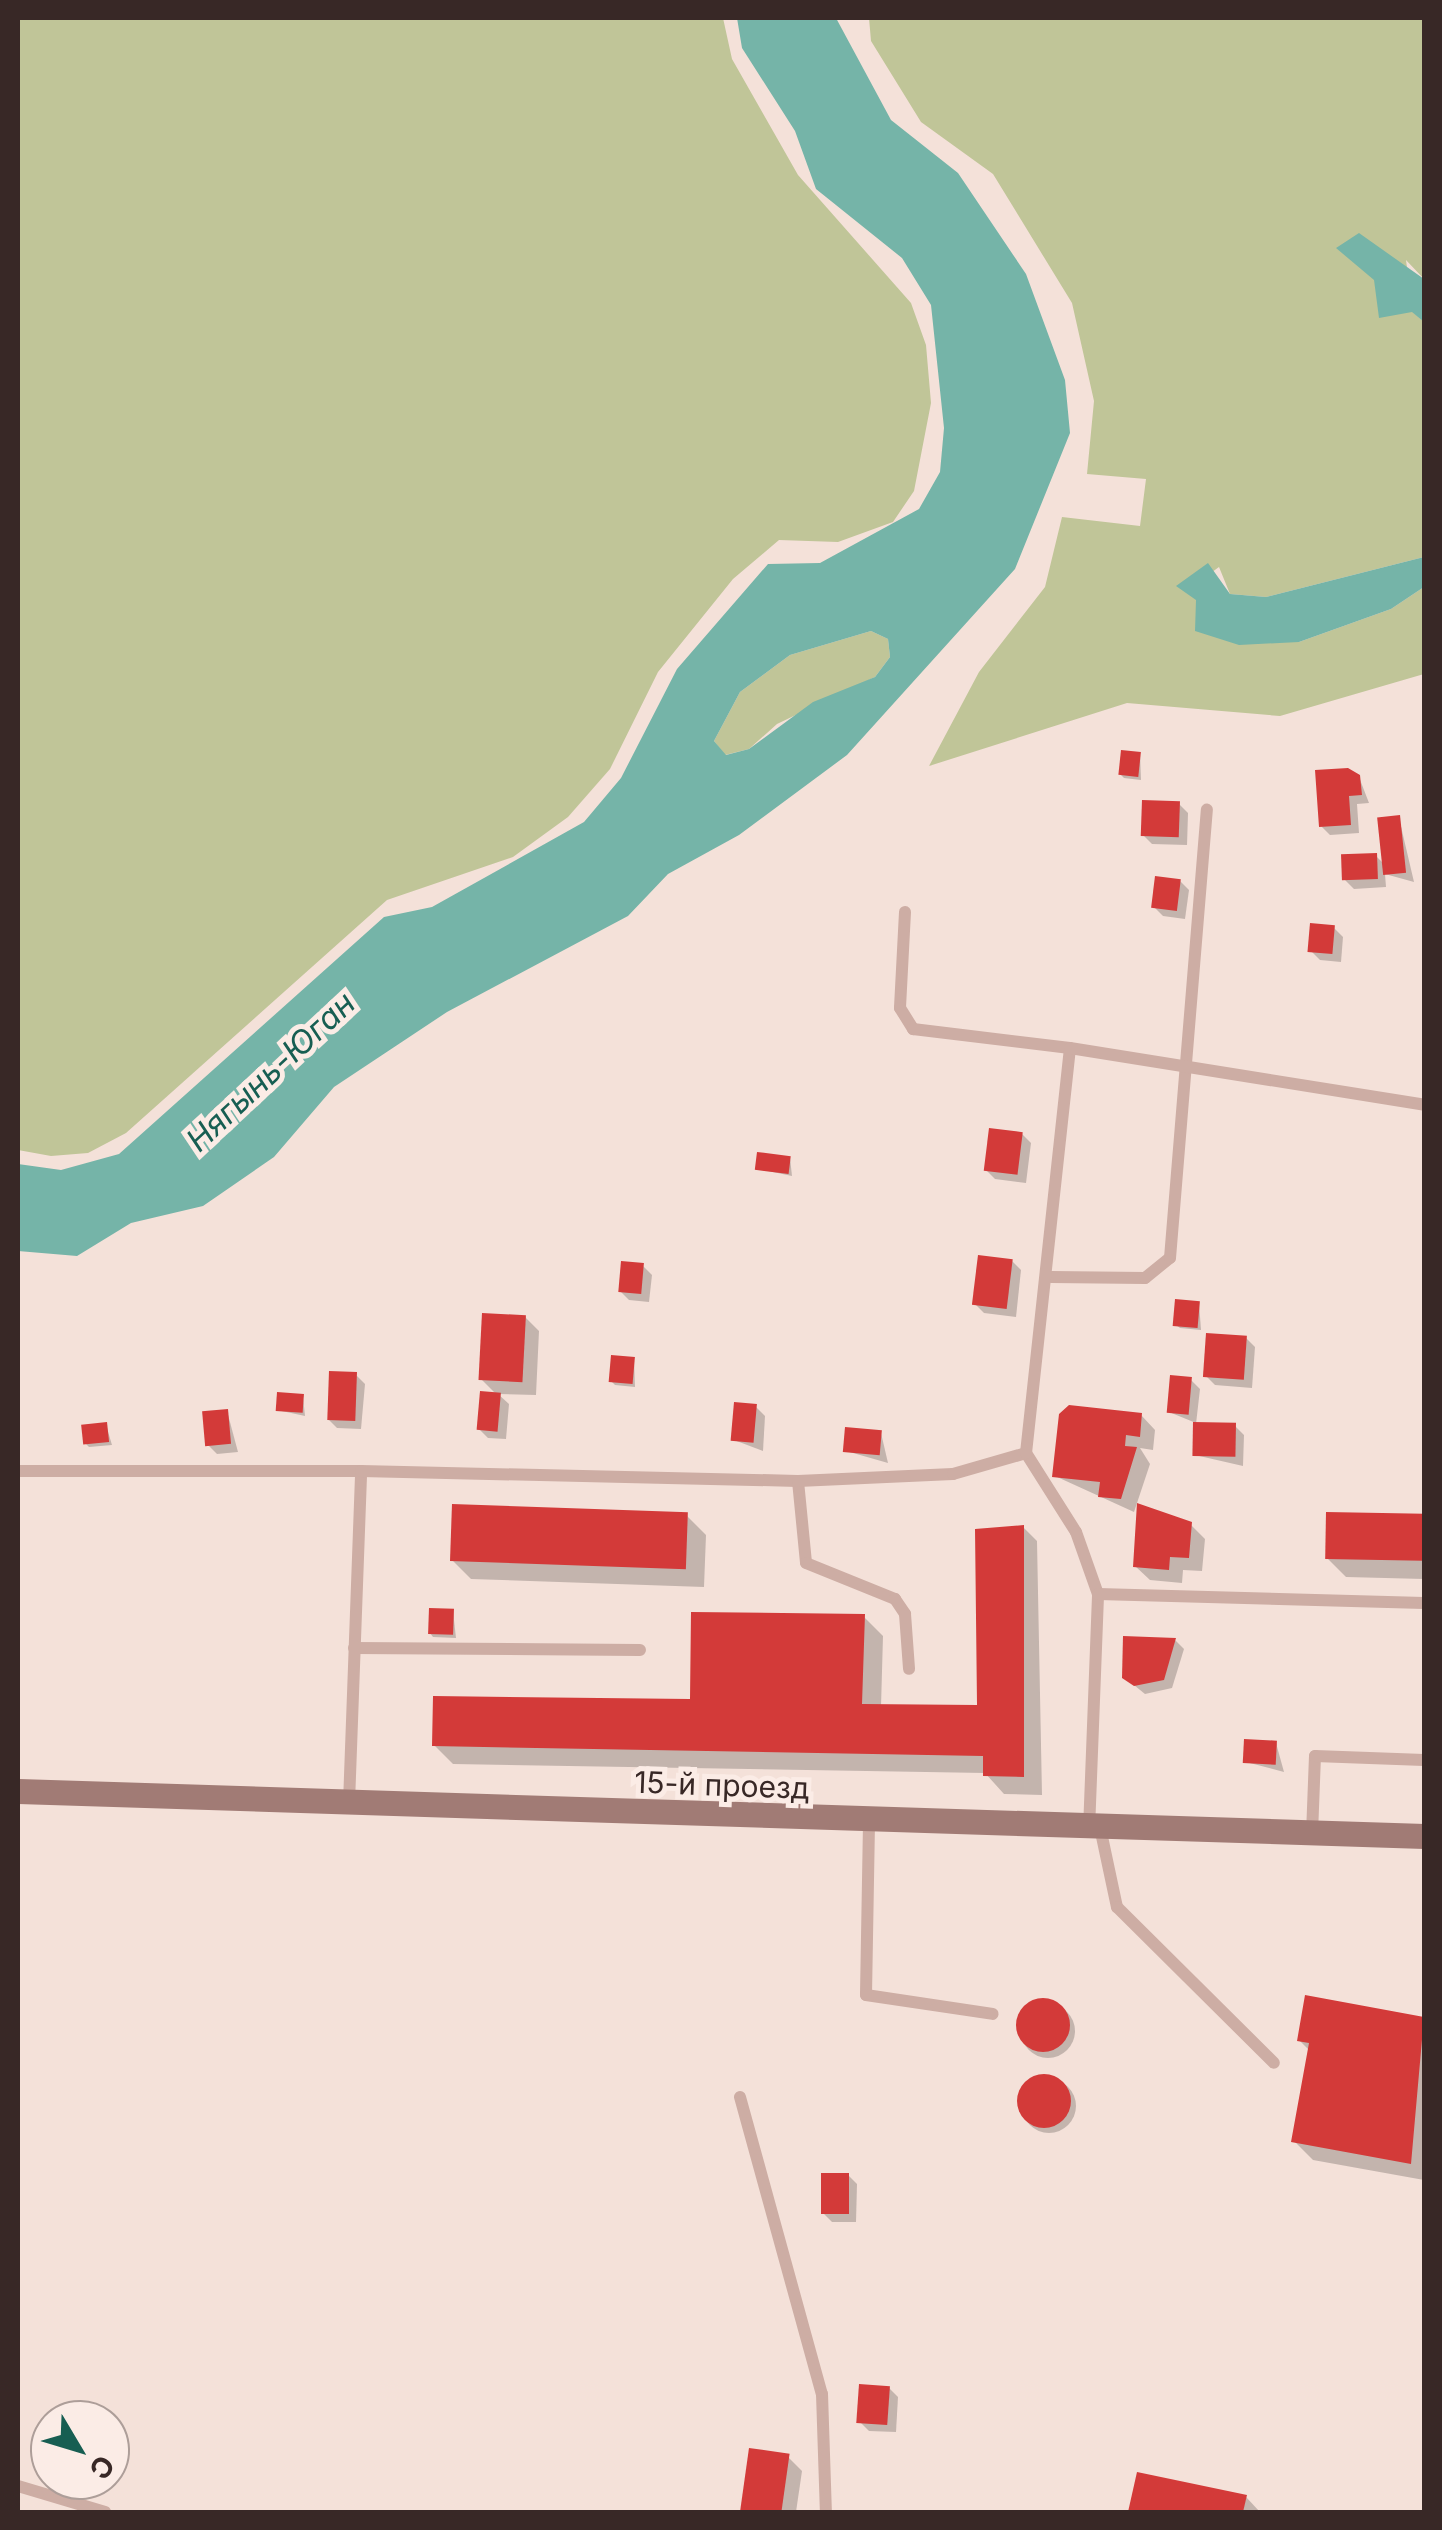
<!DOCTYPE html>
<meta charset="utf-8">
<style>
body{margin:0}
#map{position:relative;width:1442px;height:2530px;overflow:hidden;background:#f4e1d9;font-family:Inter,sans-serif}
div>[style]{position:absolute}
.green>*{inset:0;background:#c0c598}
.water>*{inset:0;background:#75b4a8}
.shadow>*{inset:0;background:#0003}
.round{border-radius:50%}
.building>*{inset:0;background:#d33a39;transform-origin:0 0}
.service>*{height:12px;margin:-6px;padding:0 6px;transform-origin:6px;border-radius:6px;background:#cdada4}
.secondary>*{height:25px;margin:-12.5px;padding:0 12.5px;transform-origin:12.5px;border-radius:12.5px;background:#a17b75}
span{translate:-50% -50%;white-space:nowrap;text-align:center;line-height:1.15;-webkit-text-stroke:10px #fbece6;paint-order:stroke}
.street-label{font-size:30px;color:#382826}
.water-label{font-size:32px;color:#175e52;font-style:italic}
.frame{position:absolute;inset:0;border:20px solid #382826;pointer-events:none}
.north{position:absolute;left:30px;top:2400px;width:100px;height:100px;box-sizing:border-box;background:#fbece6;border:2px solid #ad9e99;border-radius:50%;rotate:128deg;font-size:28px;font-weight:700;line-height:40px;text-align:center;color:#382826}
.north::after{content:'';display:block;margin:auto;width:35px;height:45px;background:#175e52;clip-path:polygon(50% 0,100% 100%,50% 72%,0 100%)}
</style>
<div id="map">
<div class="green">
<div style="clip-path:polygon(18px 18px,723px 18px,732px 59px,798px 175px,911px 303px,926px 345px,931px 403px,914px 491px,893px 522px,838px 542px,779px 540px,733px 579px,658px 672px,610px 769px,568px 817px,513px 857px,387px 900px,126px 1133px,88px 1153px,51px 1156px,18px 1150px)"></div>
<div style="clip-path:polygon(869px 18px,1424px 18px,1424px 279px,1406px 260px,1413px 312px,1424px 322px,1424px 557px,1266px 597px,1230px 594px,1219px 567px,1186px 591px,1299px 642px,1391px 609px,1424px 587px,1424px 674px,1280px 716px,1127px 703px,929px 766px,979px 672px,1045px 587px,1062px 517px,1140px 526px,1146px 479px,1087px 474px,1094px 401px,1072px 303px,993px 174px,921px 122px,871px 41px)"></div>
<div style="clip-path:polygon(871px 631px,888px 639px,890px 657px,875px 677px,777px 724px,749px 749px,725px 755px,714px 741px,740px 692px,790px 655px)"></div>
</div>
<div class="water">
<div style="clip-path:polygon(evenodd,737px 18px,836px 18px,891px 120px,958px 173px,1026px 274px,1065px 380px,1070px 433px,1015px 569px,847px 755px,739px 835px,668px 874px,628px 916px,447px 1012px,334px 1087px,274px 1157px,203px 1206px,131px 1223px,77px 1256px,18px 1251px,18px 1164px,61px 1170px,119px 1154px,384px 917px,432px 907px,584px 822px,621px 778px,677px 669px,768px 564px,820px 563px,919px 509px,940px 472px,944px 428px,931px 305px,902px 258px,816px 189px,795px 131px,742px 48px,737px 18px,871px 631px,888px 639px,890px 657px,875px 677px,813px 702px,749px 749px,726px 755px,714px 741px,740px 692px,790px 655px,871px 631px)"></div>
<div style="clip-path:polygon(1359px 233px,1424px 279px,1424px 322px,1412px 312px,1379px 318px,1374px 280px,1336px 248px)"></div>
<div style="clip-path:polygon(1424px 557px,1424px 587px,1391px 609px,1299px 642px,1239px 645px,1195px 631px,1196px 600px,1176px 586px,1208px 563px,1230px 594px,1266px 597px)"></div>
</div>
<div class="shadow">
<div style="clip-path:polygon(1140px 754px,1141px 780px,1124px 778px,1120px 774px)"></div>
<div style="clip-path:polygon(1359px 777px,1369px 803px,1357px 804px,1359px 833px,1330px 835px,1321px 826px)"></div>
<div style="clip-path:polygon(1179px 804px,1188px 813px,1187px 845px,1152px 844px,1143px 835px)"></div>
<div style="clip-path:polygon(1399px 818px,1414px 882px,1385px 874px,1386px 887px,1354px 889px,1345px 880px,1376px 856px,1385px 865px)"></div>
<div style="clip-path:polygon(1180px 881px,1189px 890px,1185px 919px,1163px 916px,1154px 907px)"></div>
<div style="clip-path:polygon(1334px 928px,1343px 937px,1341px 962px,1320px 960px,1311px 951px)"></div>
<div style="clip-path:polygon(1022px 1134px,1031px 1143px,1026px 1183px,995px 1179px,986px 1170px)"></div>
<div style="clip-path:polygon(790px 1158px,792px 1176px,758px 1169px)"></div>
<div style="clip-path:polygon(1012px 1261px,1021px 1270px,1016px 1317px,984px 1313px,975px 1304px)"></div>
<div style="clip-path:polygon(643px 1266px,652px 1275px,649px 1302px,629px 1300px,620px 1291px)"></div>
<div style="clip-path:polygon(1199px 1303px,1201px 1330px,1180px 1328px,1176px 1325px)"></div>
<div style="clip-path:polygon(525px 1317px,539px 1331px,536px 1395px,498px 1394px,509px 1404px,506px 1439px,488px 1438px,479px 1429px,497px 1395px,481px 1379px)"></div>
<div style="clip-path:polygon(1246px 1338px,1255px 1347px,1252px 1388px,1215px 1385px,1206px 1376px)"></div>
<div style="clip-path:polygon(634px 1360px,635px 1387px,615px 1385px,611px 1381px)"></div>
<div style="clip-path:polygon(356px 1375px,365px 1384px,361px 1429px,337px 1428px,328px 1419px)"></div>
<div style="clip-path:polygon(1191px 1380px,1200px 1389px,1196px 1424px,1235px 1426px,1244px 1435px,1243px 1466px,1195px 1455px,1196px 1423px,1169px 1412px)"></div>
<div style="clip-path:polygon(303px 1397px,305px 1416px,277px 1410px)"></div>
<div style="clip-path:polygon(756px 1407px,765px 1416px,763px 1451px,734px 1440px)"></div>
<div style="clip-path:polygon(227px 1411px,238px 1452px,217px 1454px,208px 1445px)"></div>
<div style="clip-path:polygon(1141px 1415px,1155px 1430px,1153px 1450px,1140px 1448px,1150px 1464px,1134px 1512px,1055px 1476px)"></div>
<div style="clip-path:polygon(106px 1425px,112px 1445px,89px 1447px,85px 1443px)"></div>
<div style="clip-path:polygon(881px 1433px,888px 1463px,846px 1451px)"></div>
<div style="clip-path:polygon(1328px 1515px,1424px 1517px,1424px 1579px,1346px 1577px,1327px 1558px)"></div>
<div style="clip-path:polygon(687px 1516px,706px 1535px,704px 1587px,471px 1579px,452px 1560px)"></div>
<div style="clip-path:polygon(1190px 1524px,1205px 1539px,1202px 1571px,1183px 1570px,1182px 1583px,1150px 1580px,1135px 1566px)"></div>
<div style="clip-path:polygon(1023px 1527px,1037px 1541px,1042px 1795px,1004px 1794px,985px 1773px,453px 1764px,434px 1745px,692px 1702px,864px 1617px,883px 1636px,881px 1707px,979px 1708px)"></div>
<div style="clip-path:polygon(453px 1611px,456px 1638px,433px 1637px,430px 1633px)"></div>
<div style="clip-path:polygon(1175px 1640px,1184px 1649px,1172px 1688px,1145px 1694px,1124px 1677px)"></div>
<div style="clip-path:polygon(1276px 1743px,1284px 1772px,1246px 1762px)"></div>
<div style="clip-path:polygon(1307px 1998px,1424px 2019px,1424px 2180px,1313px 2160px,1294px 2141px,1310px 2051px,1300px 2041px)"></div>
<div class="round" style="left:1021px;top:2004px;width:54px;height:54px"></div>
<div class="round" style="left:1022px;top:2079px;width:54px;height:54px"></div>
<div style="clip-path:polygon(848px 2175px,857px 2184px,856px 2222px,832px 2222px,823px 2213px)"></div>
<div style="clip-path:polygon(889px 2388px,898px 2397px,896px 2432px,869px 2431px,860px 2422px)"></div>
<div style="clip-path:polygon(751px 2451px,788px 2457px,802px 2471px,796px 2512px,741px 2512px)"></div>
<div style="clip-path:polygon(1139px 2475px,1246px 2497px,1260px 2512px,1131px 2512px)"></div>
</div>
<div class="building">
<div style="left:1121px;top:750px;width:20px;height:25px;rotate:6deg"></div>
<div style="clip-path:polygon(1348px 768px,1360px 775px,1362px 795px,1349px 796px,1351px 825px,1319px 827px,1315px 770px)"></div>
<div style="left:1142px;top:800px;width:38px;height:36px;rotate:2deg"></div>
<div style="left:1400px;top:815px;width:58px;height:23px;rotate:84deg"></div>
<div style="left:1377px;top:853px;width:26px;height:36px;rotate:88deg"></div>
<div style="left:1155px;top:876px;width:26px;height:32px;rotate:7deg"></div>
<div style="left:1310px;top:923px;width:25px;height:29px;rotate:5deg"></div>
<div style="left:989px;top:1128px;width:34px;height:43px;rotate:7deg"></div>
<div style="left:757px;top:1152px;width:34px;height:18px;rotate:7deg"></div>
<div style="left:978px;top:1255px;width:35px;height:50px;rotate:7deg"></div>
<div style="left:621px;top:1261px;width:23px;height:31px;rotate:5deg"></div>
<div style="left:1175px;top:1299px;width:25px;height:27px;rotate:5deg"></div>
<div style="left:482px;top:1313px;width:44px;height:67px;rotate:3deg"></div>
<div style="left:1206px;top:1333px;width:41px;height:44px;rotate:4deg"></div>
<div style="left:611px;top:1355px;width:24px;height:27px;rotate:5deg"></div>
<div style="left:329px;top:1371px;width:28px;height:49px;rotate:2deg"></div>
<div style="left:1170px;top:1375px;width:22px;height:38px;rotate:5deg"></div>
<div style="left:480px;top:1391px;width:21px;height:39px;rotate:5deg"></div>
<div style="left:277px;top:1392px;width:27px;height:19px;rotate:4deg"></div>
<div style="left:734px;top:1402px;width:23px;height:39px;rotate:5deg"></div>
<div style="clip-path:polygon(1069px 1405px,1142px 1413px,1140px 1437px,1126px 1435px,1125px 1446px,1137px 1447px,1121px 1499px,1098px 1497px,1100px 1482px,1052px 1477px,1059px 1414px)"></div>
<div style="left:228px;top:1409px;width:35px;height:26px;rotate:85deg"></div>
<div style="left:107px;top:1422px;width:20px;height:26px;rotate:84deg"></div>
<div style="left:1193px;top:1422px;width:43px;height:34px;rotate:1deg"></div>
<div style="left:845px;top:1427px;width:37px;height:25px;rotate:5deg"></div>
<div style="clip-path:polygon(1137px 1503px,1192px 1522px,1189px 1558px,1170px 1557px,1169px 1570px,1133px 1567px)"></div>
<div style="left:452px;top:1504px;width:236px;height:57px;rotate:2deg"></div>
<div style="left:1326px;top:1512px;width:98px;height:47px;rotate:1deg"></div>
<div style="clip-path:polygon(1024px 1525px,1024px 1777px,983px 1776px,983px 1756px,432px 1746px,433px 1696px,690px 1699px,691px 1612px,865px 1614px,862px 1704px,977px 1705px,975px 1529px)"></div>
<div style="left:429px;top:1608px;width:25px;height:26px;rotate:2deg"></div>
<div style="clip-path:polygon(1123px 1636px,1176px 1638px,1164px 1680px,1134px 1686px,1122px 1678px)"></div>
<div style="left:1244px;top:1739px;width:33px;height:24px;rotate:3deg"></div>
<div style="clip-path:polygon(1305px 1995px,1424px 2017px,1411px 2164px,1291px 2142px,1309px 2043px,1297px 2041px)"></div>
<div class="round" style="left:1016px;top:1998px;width:54px;height:54px"></div>
<div class="round" style="left:1017px;top:2074px;width:54px;height:54px"></div>
<div style="left:821px;top:2173px;width:28px;height:41px"></div>
<div style="left:859px;top:2384px;width:31px;height:39px;rotate:4deg"></div>
<div style="left:749px;top:2448px;width:41px;height:65px;rotate:8deg"></div>
<div style="clip-path:polygon(1137px 2472px,1247px 2495px,1243px 2512px,1128px 2512px)"></div>
</div>
<div class="service">
<div style="left:905px;top:912px;width:96px;rotate:93deg"></div>
<div style="left:900px;top:1008px;width:25px;rotate:58deg"></div>
<div style="left:913px;top:1029px;width:158px;rotate:6.9deg"></div>
<div style="left:1051px;top:1277px;width:94px;rotate:0.6deg"></div>
<div style="left:1145px;top:1278px;width:32px;rotate:-39deg"></div>
<div style="left:1170px;top:1258px;width:450px;rotate:-85.3deg"></div>
<div style="left:1026px;top:1453px;width:93px;rotate:57.7deg"></div>
<div style="left:1076px;top:1532px;width:66px;rotate:70.5deg"></div>
<div style="left:18px;top:1471px;width:343px"></div>
<div style="left:798px;top:1481px;width:82px;rotate:84.4deg"></div>
<div style="left:806px;top:1563px;width:96px;rotate:22deg"></div>
<div style="left:895px;top:1599px;width:18px;rotate:56deg"></div>
<div style="left:905px;top:1614px;width:55px;rotate:85.8deg"></div>
<div style="left:354px;top:1648px;width:286px;rotate:0.4deg"></div>
<div style="left:349px;top:1803px;width:332px;rotate:-87.9deg"></div>
<div style="left:361px;top:1471px;width:437px;rotate:1.3deg"></div>
<div style="left:798px;top:1481px;width:155px;rotate:-2.6deg"></div>
<div style="left:953px;top:1474px;width:76px;rotate:-16deg"></div>
<div style="left:1026px;top:1453px;width:407px;rotate:-83.8deg"></div>
<div style="left:1070px;top:1048px;width:359px;rotate:9.1deg"></div>
<div style="left:869px;top:1823px;width:172px;rotate:91deg"></div>
<div style="left:866px;top:1995px;width:128px;rotate:8.5deg"></div>
<div style="left:1089px;top:1830px;width:236px;rotate:-87.8deg"></div>
<div style="left:1098px;top:1594px;width:326px;rotate:1.6deg"></div>
<div style="left:1101px;top:1832px;width:77px;rotate:78deg"></div>
<div style="left:1117px;top:1907px;width:221px;rotate:44.8deg"></div>
<div style="left:1312px;top:1834px;width:78px;rotate:-87.8deg"></div>
<div style="left:1315px;top:1756px;width:109px;rotate:2.1deg"></div>
<div style="left:740px;top:2097px;width:308px;rotate:74.6deg"></div>
<div style="left:822px;top:2394px;width:118px;rotate:88.1deg"></div>
<div style="left:18px;top:2486px;width:91px;rotate:16.6deg"></div>
</div>
<div class="secondary">
<div style="left:18px;top:1791px;width:1407px;rotate:1.83deg"></div>
</div>
<div class="street-label">
<span style="left:722px;top:1785px;rotate:2deg">15-й проезд</span>
</div>
<div class="water-label">
<span style="left:271px;top:1072px;rotate:-43deg">Нягынь-Юган</span>
</div>
<div class="frame"></div>
<div class="north">С</div>
</div>
